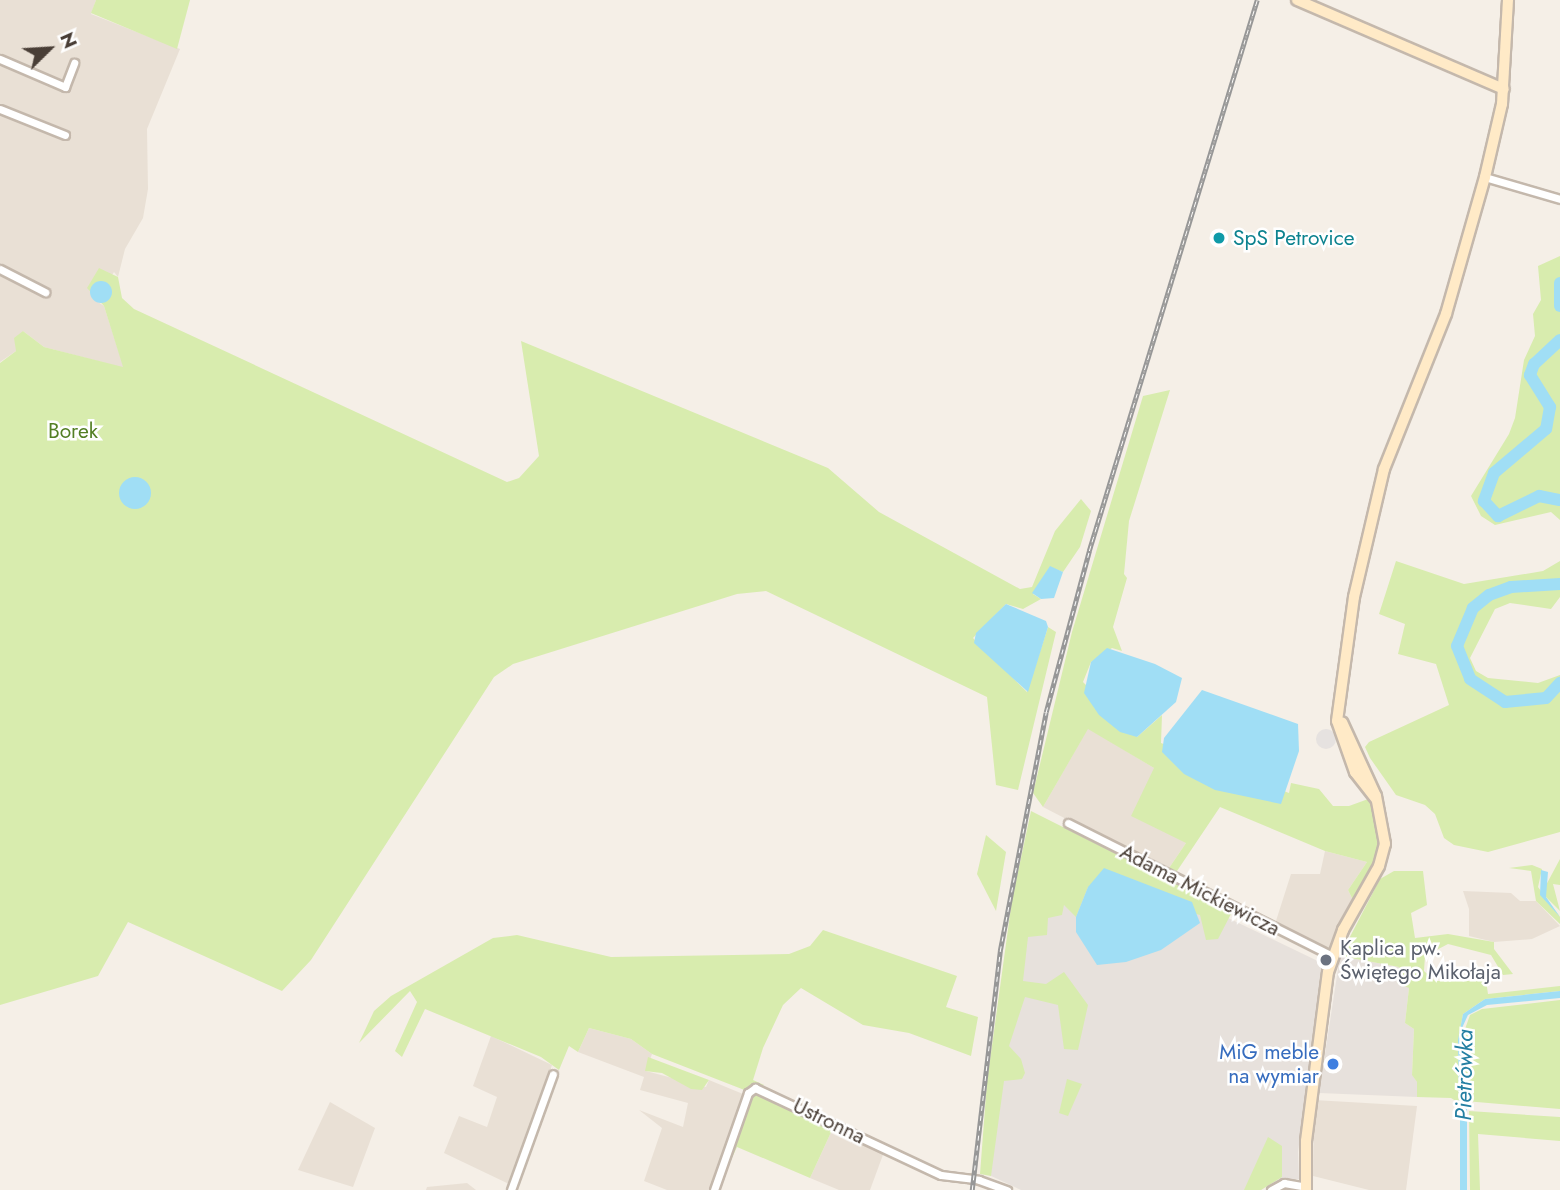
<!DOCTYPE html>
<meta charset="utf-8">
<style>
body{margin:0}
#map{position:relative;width:1560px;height:1190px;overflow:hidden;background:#f5efe7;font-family:Jost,sans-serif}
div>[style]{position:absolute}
.residential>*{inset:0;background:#e9e0d5}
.industrial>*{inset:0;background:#e7e1dc}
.green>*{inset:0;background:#d8ecae}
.parking>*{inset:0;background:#e6e2e0}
.round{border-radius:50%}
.water>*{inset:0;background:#a0def5;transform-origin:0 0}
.river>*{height:12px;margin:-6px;padding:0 6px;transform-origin:6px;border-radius:6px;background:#a0def5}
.roads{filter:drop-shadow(2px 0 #c4b8ac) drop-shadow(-2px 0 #c4b8ac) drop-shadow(0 2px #c4b8ac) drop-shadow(0 -2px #c4b8ac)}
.street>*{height:7px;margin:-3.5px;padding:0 3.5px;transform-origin:3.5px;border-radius:3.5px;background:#fff}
.secondary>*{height:10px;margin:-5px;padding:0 5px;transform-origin:5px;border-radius:5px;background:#ffeac7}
.rail>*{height:4.5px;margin-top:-2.25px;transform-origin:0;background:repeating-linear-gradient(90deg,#fff 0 5px,#979797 0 10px);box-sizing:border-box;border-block:2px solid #979797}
.dots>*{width:19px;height:19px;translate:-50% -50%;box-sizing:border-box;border:4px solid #fff;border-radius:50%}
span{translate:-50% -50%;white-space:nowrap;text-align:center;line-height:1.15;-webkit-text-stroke:5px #fff;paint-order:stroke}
.culture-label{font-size:21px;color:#0d838f}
.left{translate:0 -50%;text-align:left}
.park-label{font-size:21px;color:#537f24}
.street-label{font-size:21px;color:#493e36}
.worship-label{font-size:21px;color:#5b616d}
.shop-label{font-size:21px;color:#366cbe}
.right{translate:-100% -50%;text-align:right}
.water-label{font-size:23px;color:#247fa2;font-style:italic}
.north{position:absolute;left:14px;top:14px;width:70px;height:70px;-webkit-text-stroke:5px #fff;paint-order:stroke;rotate:66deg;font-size:19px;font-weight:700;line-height:28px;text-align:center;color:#493e36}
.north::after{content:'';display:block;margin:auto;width:24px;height:32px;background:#493e36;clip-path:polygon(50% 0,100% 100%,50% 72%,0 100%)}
</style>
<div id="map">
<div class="residential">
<div style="clip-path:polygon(0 0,96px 0,91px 14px,180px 49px,147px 129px,148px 189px,143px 218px,125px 249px,118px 277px,114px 272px,95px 300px,104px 306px,124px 368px,44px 347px,23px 331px,16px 351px,0 362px)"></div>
<div style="clip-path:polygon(1088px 728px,1154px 768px,1186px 843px,1167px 871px,1043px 807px)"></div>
<div style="clip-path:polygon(1325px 851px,1367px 862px,1348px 890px,1354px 902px,1329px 949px,1275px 924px,1291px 874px,1320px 874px)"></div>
<div style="clip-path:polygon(1463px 891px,1511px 893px,1520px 901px,1536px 901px,1560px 926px,1532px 939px,1494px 942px,1469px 936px,1469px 909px)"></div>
<div style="clip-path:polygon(589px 1028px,631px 1039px,652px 1054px,646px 1071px,706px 1087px,709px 1080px,743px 1094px,711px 1190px,667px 1190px,644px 1181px,662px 1128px,639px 1110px,683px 1127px,688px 1103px,640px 1090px,644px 1077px,578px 1052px)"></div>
<div style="clip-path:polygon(491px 1036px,552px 1065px,509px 1184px,444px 1153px,459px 1116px,487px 1127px,497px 1097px,473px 1086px)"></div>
<div style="clip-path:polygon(1314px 1100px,1417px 1106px,1406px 1190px,1369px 1190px,1313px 1176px)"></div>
<div style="clip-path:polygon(330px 1102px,375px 1128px,353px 1187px,298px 1170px)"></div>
<div style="clip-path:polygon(833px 1128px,884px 1152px,870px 1190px,839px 1190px,810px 1178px)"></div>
<div style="clip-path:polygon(467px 1183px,476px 1190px,426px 1190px,427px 1187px)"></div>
</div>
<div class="industrial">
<div style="clip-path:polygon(1030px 841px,1201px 905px,1324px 964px,1298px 1152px,1299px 1179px,1272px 1179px,1261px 1190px,1021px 1190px,987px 1174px)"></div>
<div style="clip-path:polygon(1340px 956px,1399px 967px,1409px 988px,1405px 1023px,1414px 1029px,1412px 1074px,1417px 1082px,1417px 1097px,1319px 1093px)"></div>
</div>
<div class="green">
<div style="clip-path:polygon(96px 0,190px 0,177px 49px,91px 13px)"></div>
<div style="clip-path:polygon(1560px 256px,1560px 520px,1551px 512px,1495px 525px,1481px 516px,1471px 496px,1509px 434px,1515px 418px,1524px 360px,1535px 336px,1533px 314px,1541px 300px,1538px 266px)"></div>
<div style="clip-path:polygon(99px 268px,118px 277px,122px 298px,134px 309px,507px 482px,519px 478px,539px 456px,521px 341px,828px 468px,879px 512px,1020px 589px,1032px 587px,1055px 531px,1081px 499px,1091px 511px,1080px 547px,1063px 572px,1050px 567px,1033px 594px,1041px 599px,1023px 609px,1006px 604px,973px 638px,1027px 692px,1048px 627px,1056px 632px,1018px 790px,996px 785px,987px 697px,766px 591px,737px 594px,513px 664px,494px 677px,311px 960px,282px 991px,128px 922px,98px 976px,0 1005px,0 363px,16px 351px,14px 338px,23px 331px,44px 347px,123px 367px,104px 306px,87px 288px)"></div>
<div style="clip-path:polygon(1170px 390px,1129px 521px,1124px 574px,1127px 578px,1113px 627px,1122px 651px,1112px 648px,1091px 662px,1083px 682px,1137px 737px,1162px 715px,1161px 743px,1289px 793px,1291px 783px,1319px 789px,1333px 806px,1349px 806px,1371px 798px,1381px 827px,1380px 848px,1354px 902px,1348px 890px,1367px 862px,1325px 851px,1220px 807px,1175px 874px,1167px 871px,1186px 843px,1131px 816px,1154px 768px,1088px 729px,1043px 807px,1033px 793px,1072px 632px,1143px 396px)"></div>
<div style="clip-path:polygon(1396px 561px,1464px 584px,1543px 571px,1560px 561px,1560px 597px,1551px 609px,1510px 603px,1495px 609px,1470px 658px,1476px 671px,1488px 678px,1538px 683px,1560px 675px,1560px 832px,1488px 852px,1454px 845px,1444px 838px,1435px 814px,1425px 805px,1396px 795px,1370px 758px,1365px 747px,1369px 742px,1449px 705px,1436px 664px,1398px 654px,1405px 624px,1379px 614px)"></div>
<div style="clip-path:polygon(1031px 811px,1232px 912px,1218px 939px,1206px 940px,1200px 915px,1088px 887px,1076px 917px,1064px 905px,1062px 915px,1048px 918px,1047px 935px,1028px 937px,1023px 981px,1046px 984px,1064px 972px,1088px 1005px,1078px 1050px,1064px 1049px,1058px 1005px,1025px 997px,1009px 1046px,1021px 1059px,1025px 1073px,1022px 1079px,1004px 1081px,991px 1176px,980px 1174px,987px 1082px,1012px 900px)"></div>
<div style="clip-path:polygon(986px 835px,1006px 852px,996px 911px,977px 874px)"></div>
<div style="clip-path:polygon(1560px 859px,1560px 885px,1553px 884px,1560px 911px,1546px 897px,1545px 887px)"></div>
<div style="clip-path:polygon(1532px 865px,1542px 869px,1538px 887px,1560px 917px,1560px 924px,1536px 901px,1531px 871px,1509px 868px)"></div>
<div style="clip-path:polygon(1394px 871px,1423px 871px,1427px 905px,1411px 913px,1415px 938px,1448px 934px,1494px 942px,1494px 949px,1513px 974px,1503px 975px,1491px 955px,1448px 944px,1425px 956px,1424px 971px,1435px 981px,1486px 981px,1488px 994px,1560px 986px,1560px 991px,1485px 999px,1463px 1014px,1458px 1041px,1459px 1103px,1451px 1098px,1417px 1097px,1417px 1082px,1412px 1075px,1414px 1029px,1405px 1023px,1409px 988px,1397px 983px,1399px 967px,1340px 956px,1380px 879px)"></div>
<div style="clip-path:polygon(823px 930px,957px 976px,946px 1007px,978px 1017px,971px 1056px,909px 1033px,863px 1025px,801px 988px,783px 1005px,763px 1048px,753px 1080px,764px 1085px,747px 1091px,652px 1054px,631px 1039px,589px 1028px,578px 1052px,569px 1046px,559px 1070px,541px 1057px,425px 1009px,402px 1057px,395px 1051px,417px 1002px,410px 991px,359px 1043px,374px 1011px,391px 996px,493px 938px,517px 935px,611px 957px,789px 954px,810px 946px)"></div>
<div style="clip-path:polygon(1560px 1000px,1560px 1109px,1465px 1101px,1465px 1029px,1470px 1015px,1482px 1009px)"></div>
<div style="clip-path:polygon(648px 1057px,709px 1080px,702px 1090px,691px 1089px,662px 1073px,645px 1071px)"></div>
<div style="clip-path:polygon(1067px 1079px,1082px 1084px,1068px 1116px,1059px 1113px)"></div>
<div style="clip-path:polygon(755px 1091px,833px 1128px,810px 1178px,737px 1147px,717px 1190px,749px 1095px)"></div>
<div style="clip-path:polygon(1469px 1111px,1560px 1117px,1560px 1141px,1478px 1134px,1480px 1190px,1470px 1190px)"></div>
<div style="clip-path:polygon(1268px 1137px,1282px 1146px,1282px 1177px,1261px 1190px,1244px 1190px)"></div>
</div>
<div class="parking">
<div class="round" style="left:1316px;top:729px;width:20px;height:20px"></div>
</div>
<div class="water">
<div class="round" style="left:90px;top:281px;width:22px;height:22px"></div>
<div class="round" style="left:119px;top:477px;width:32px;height:32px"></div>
<div style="clip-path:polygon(1050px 566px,1063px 572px,1054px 598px,1041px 599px,1032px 593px)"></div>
<div style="clip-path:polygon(1006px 604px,1046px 621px,1048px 627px,1028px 692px,974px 643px,976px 633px)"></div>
<div style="clip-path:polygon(1107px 648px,1155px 664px,1182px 678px,1176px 702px,1137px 737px,1120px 732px,1099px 715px,1084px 693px,1091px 662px)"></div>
<div style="clip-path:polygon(1202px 690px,1298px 724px,1299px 751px,1281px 804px,1215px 790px,1184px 774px,1162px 752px,1164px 738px)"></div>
<div style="clip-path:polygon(1104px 868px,1192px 902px,1200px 923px,1161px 950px,1126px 962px,1097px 965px,1076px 932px,1076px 917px,1088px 887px)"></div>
<div style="clip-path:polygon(1541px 870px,1548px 872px,1546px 897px,1560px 917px,1540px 895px)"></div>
<div style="clip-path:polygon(1560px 991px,1560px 998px,1487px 1005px,1468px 1015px,1462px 1028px,1465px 1101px,1459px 1103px,1458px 1040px,1463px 1014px,1485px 999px)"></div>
<div style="left:1460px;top:1107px;width:7px;height:83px"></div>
</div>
<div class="river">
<div style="left:1560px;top:283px;width:23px;rotate:90deg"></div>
<div style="left:1560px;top:340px;width:35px;rotate:137deg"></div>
<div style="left:1534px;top:364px;width:12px;rotate:110deg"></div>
<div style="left:1530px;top:375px;width:38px;rotate:58deg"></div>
<div style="left:1550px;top:407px;width:22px;rotate:100deg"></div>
<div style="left:1546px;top:429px;width:68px;rotate:139.8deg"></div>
<div style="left:1494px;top:473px;width:30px;rotate:110deg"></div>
<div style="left:1484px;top:501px;width:21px;rotate:47deg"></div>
<div style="left:1498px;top:516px;width:46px;rotate:-26deg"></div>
<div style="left:1539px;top:496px;width:21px;rotate:11deg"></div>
<div style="left:1560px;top:584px;width:49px;rotate:176.5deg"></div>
<div style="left:1511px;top:587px;width:23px;rotate:160deg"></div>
<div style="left:1489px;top:595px;width:21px;rotate:141deg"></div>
<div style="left:1473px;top:608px;width:41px;rotate:112.8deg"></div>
<div style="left:1457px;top:646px;width:35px;rotate:68deg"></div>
<div style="left:1470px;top:679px;width:42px;rotate:33.3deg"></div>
<div style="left:1505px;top:702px;width:41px;rotate:-5.6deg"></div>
<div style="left:1546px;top:698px;width:21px;rotate:-47deg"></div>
</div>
<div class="roads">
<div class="street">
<div style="left:0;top:59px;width:71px;rotate:23.3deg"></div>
<div style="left:65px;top:87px;width:26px;rotate:-69deg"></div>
<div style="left:0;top:109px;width:70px;rotate:21.8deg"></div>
<div style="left:1485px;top:177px;width:78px;rotate:16.3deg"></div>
<div style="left:0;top:269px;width:51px;rotate:27.1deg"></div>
<div style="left:1068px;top:823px;width:296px;rotate:26.7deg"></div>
<div style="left:511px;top:1190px;width:123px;rotate:-70.1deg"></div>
<div style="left:714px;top:1190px;width:103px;rotate:-70.7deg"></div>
<div style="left:748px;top:1093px;width:9px;rotate:-36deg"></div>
<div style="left:755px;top:1088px;width:205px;rotate:25.1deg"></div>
<div style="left:941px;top:1175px;width:38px;rotate:7deg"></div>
<div style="left:979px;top:1180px;width:30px;rotate:20deg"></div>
<div style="left:1271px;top:1190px;width:15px;rotate:-28deg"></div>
<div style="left:1284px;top:1183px;width:22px;rotate:10deg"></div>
</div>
<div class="secondary">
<div style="left:1297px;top:0;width:225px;rotate:23.3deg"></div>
<div style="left:1376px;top:799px;width:34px;rotate:-128deg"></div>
<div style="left:1355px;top:772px;width:54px;rotate:-109.4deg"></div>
<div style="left:1337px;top:721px;width:125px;rotate:-82.2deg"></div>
<div style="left:1354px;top:597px;width:131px;rotate:-76.8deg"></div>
<div style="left:1384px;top:469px;width:167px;rotate:-68.2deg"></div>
<div style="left:1446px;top:314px;width:142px;rotate:-74.1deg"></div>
<div style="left:1485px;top:177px;width:75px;rotate:-76.9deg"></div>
<div style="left:1502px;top:104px;width:104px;rotate:-86.7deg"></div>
<div style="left:1306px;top:1190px;width:49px;rotate:-90deg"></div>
<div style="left:1306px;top:1141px;width:170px;rotate:-82.6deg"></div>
<div style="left:1328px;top:972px;width:45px;rotate:-70.3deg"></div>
<div style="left:1343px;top:930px;width:73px;rotate:-60.6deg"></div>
<div style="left:1379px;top:866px;width:23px;rotate:-75deg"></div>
<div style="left:1385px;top:844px;width:49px;rotate:-100.6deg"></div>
<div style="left:1376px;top:796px;width:81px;rotate:-114.7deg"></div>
</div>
</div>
<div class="rail">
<div style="left:972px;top:1190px;width:241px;rotate:-83.3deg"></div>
<div style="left:1000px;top:951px;width:243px;rotate:-79.1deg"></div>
<div style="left:1046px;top:712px;width:167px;rotate:-75deg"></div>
<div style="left:1089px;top:551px;width:576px;rotate:-73.04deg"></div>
</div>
<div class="dots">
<div style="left:1219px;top:238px;background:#0f9aa8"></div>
<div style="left:1326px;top:960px;background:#6b7280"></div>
<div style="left:1333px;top:1064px;background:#3f7fe0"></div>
</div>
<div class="culture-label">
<span class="left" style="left:1233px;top:238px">SpS Petrovice</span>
</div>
<div class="park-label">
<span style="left:73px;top:431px">Borek</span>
</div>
<div class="street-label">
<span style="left:1200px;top:890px;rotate:27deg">Adama Mickiewicza</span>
<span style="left:829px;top:1121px;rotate:26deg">Ustronna</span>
</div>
<div class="worship-label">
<span class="left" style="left:1340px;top:960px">Kaplica pw.<br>Świętego Mikołaja</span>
</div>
<div class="shop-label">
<span class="right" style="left:1319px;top:1064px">MiG meble<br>na wymiar</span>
</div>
<div class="water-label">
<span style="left:1464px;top:1075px;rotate:-89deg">Pietrówka</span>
</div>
<div class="north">N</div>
</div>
